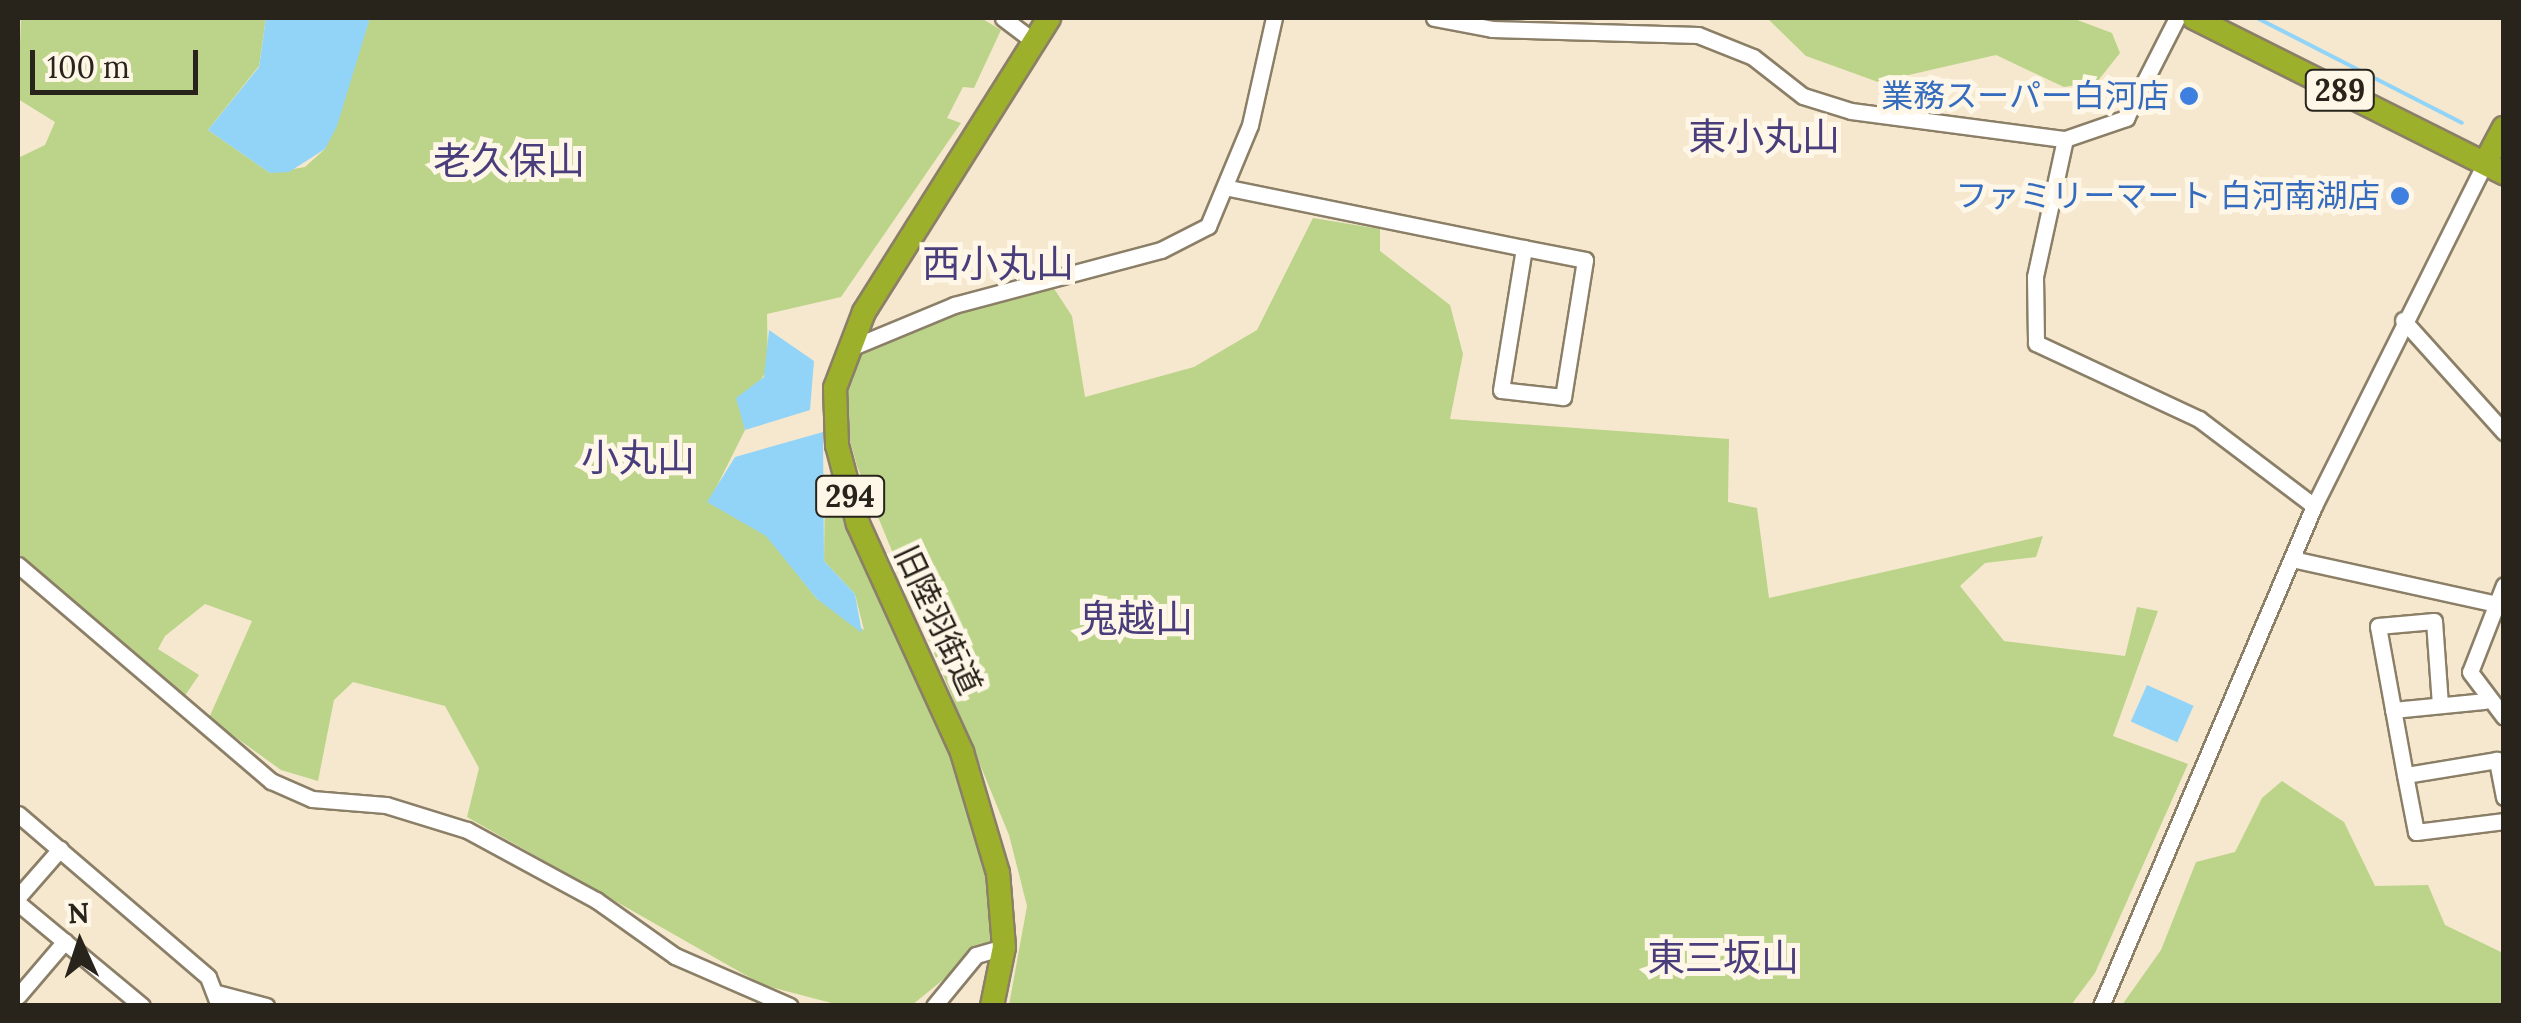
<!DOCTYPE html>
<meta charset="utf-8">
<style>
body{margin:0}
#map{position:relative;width:2521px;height:1023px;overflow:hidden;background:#f6e8ce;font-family:Lora,"Noto Sans JP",serif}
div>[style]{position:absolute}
.green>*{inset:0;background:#bbd489}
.water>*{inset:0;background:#92d4f7;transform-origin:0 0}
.stream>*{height:4px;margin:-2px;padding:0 2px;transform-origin:2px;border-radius:2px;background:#92d4f7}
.roads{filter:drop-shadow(2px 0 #8b7f67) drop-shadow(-2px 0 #8b7f67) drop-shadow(0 2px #8b7f67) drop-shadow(0 -2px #8b7f67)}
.minor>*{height:15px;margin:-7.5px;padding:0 7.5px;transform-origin:7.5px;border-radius:7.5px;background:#fff}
.highway>*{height:22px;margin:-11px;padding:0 11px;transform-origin:11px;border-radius:11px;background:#9db02c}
.dots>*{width:28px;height:28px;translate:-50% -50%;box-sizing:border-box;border:5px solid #fef6e7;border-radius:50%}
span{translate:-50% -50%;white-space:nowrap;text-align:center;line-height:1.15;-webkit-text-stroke:10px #fef6e7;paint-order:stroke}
.shield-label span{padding:2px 8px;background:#fef6e7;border:2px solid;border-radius:8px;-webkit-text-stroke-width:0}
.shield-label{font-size:30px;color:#29241b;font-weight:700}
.shop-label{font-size:32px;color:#366cbe}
.right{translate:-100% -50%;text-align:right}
.street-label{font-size:32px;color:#29241b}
.quarter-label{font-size:38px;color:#493e7b}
.frame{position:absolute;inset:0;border:20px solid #29241b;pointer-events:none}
.north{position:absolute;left:30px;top:893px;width:100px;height:100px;-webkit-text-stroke:8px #fef6e7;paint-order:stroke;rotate:357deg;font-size:28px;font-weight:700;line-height:40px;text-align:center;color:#29241b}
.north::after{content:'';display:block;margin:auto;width:35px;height:45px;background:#29241b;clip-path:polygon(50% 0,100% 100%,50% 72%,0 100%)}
.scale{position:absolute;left:30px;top:50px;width:168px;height:45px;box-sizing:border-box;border:5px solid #29241b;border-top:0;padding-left:12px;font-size:30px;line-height:35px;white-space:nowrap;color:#29241b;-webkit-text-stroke:8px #fef6e7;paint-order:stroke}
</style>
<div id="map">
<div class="green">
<div style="clip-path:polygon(21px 18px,266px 18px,259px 66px,208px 130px,270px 173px,305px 167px,325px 149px,370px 18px,981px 18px,1001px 30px,974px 88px,963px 87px,947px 118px,961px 123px,841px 297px,767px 314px,768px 369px,751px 395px,739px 396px,745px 430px,716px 488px,717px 506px,766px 535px,817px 599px,864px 630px,855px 594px,824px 561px,825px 481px,834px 470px,848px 530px,946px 727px,989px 871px,992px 940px,912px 1005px,839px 1005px,763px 985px,467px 817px,479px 768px,445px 706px,353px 682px,334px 700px,318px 781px,281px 770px,209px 718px,252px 621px,205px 604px,165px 636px,158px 649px,199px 675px,184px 697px,18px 553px,18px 158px,45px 145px,55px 122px,18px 99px)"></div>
<div style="clip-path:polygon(1767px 18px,2072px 18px,2112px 33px,2120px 53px,2097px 82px,2064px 87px,1996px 55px,1878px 82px,1806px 56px)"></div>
<div style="clip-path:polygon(1313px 218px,1380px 229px,1380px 251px,1450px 305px,1463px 354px,1450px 419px,1729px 439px,1728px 502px,1757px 508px,1769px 598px,2043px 536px,2036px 557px,1985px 563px,1960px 586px,2004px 641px,2125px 656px,2137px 607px,2158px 611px,2113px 736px,2188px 764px,2095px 973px,2071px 1005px,1009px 1005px,1027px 906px,1009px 835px,857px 466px,844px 419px,849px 377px,859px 354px,979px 301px,1051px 284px,1072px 316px,1085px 397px,1194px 367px,1257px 330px)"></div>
<div style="clip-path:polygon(2282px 781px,2344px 822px,2375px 886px,2428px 885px,2445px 925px,2503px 953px,2503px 1005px,2122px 1005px,2161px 950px,2196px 862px,2235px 852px,2262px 798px)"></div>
</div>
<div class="water">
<div style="clip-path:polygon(266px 18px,370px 18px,337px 126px,325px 149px,289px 172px,270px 173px,208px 130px,259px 67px)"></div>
<div style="clip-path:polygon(769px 330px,814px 361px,810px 410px,745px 430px,736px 398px,764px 377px)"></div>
<div style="clip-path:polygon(823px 432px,824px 561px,855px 594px,862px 633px,817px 599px,766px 536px,707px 502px,735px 457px)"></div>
<div style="left:2147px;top:685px;width:51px;height:40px;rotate:24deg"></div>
</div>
<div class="stream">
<div style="left:2257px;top:18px;width:230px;rotate:27.1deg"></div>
</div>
<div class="roads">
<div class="minor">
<div style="left:1003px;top:18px;width:36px;rotate:37deg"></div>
<div style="left:1434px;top:18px;width:59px;rotate:10.7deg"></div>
<div style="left:1492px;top:29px;width:206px;rotate:1.7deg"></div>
<div style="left:1698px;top:35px;width:59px;rotate:21.8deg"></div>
<div style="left:1753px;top:57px;width:63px;rotate:38deg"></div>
<div style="left:1803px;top:96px;width:50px;rotate:17.4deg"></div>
<div style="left:1851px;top:111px;width:216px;rotate:7.5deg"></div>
<div style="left:2065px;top:139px;width:65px;rotate:-19deg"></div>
<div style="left:2126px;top:118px;width:112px;rotate:-63deg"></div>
<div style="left:2065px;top:139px;width:141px;rotate:102.3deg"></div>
<div style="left:2035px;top:277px;width:66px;rotate:89.1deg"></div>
<div style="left:2036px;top:343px;width:180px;rotate:25deg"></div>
<div style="left:2199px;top:419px;width:144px;rotate:37.1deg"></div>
<div style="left:1229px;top:188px;width:301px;rotate:11.5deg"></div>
<div style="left:1524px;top:248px;width:62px;rotate:11.1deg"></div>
<div style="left:1585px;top:260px;width:139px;rotate:99.1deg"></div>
<div style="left:1563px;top:397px;width:62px;rotate:-173.6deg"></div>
<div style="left:1501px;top:390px;width:144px;rotate:-80.8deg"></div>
<div style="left:2403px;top:320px;width:151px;rotate:48deg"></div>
<div style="left:848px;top:349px;width:115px;rotate:-22.5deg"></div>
<div style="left:954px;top:305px;width:214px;rotate:-14.9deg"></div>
<div style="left:1161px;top:250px;width:53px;rotate:-27.1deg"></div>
<div style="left:1208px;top:226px;width:109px;rotate:-67.4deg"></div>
<div style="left:1250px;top:125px;width:110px;rotate:-77.4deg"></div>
<div style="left:2292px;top:559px;width:205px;rotate:12.4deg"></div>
<div style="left:18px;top:565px;width:333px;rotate:40.5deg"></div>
<div style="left:271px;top:781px;width:45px;rotate:23.7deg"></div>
<div style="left:312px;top:799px;width:74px;rotate:4.6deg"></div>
<div style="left:386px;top:805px;width:85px;rotate:17.2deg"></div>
<div style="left:467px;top:830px;width:147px;rotate:28.5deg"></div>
<div style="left:596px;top:900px;width:97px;rotate:35.3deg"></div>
<div style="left:675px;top:956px;width:125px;rotate:23.5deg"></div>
<div style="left:2504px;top:585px;width:93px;rotate:111.3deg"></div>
<div style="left:2470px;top:672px;width:56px;rotate:52.9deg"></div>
<div style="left:2393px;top:710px;width:91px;rotate:-5.6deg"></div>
<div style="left:2405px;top:775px;width:151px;rotate:-100.3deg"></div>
<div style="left:2378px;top:626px;width:56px;rotate:-5.1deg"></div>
<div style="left:2434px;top:621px;width:84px;rotate:85.9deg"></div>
<div style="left:2504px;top:797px;width:38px;rotate:-101deg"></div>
<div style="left:2497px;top:760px;width:93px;rotate:170.7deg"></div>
<div style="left:2405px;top:775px;width:58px;rotate:79.1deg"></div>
<div style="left:2416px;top:832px;width:89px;rotate:-7.1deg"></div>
<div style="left:18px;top:814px;width:250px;rotate:40.6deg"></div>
<div style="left:208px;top:977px;width:31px;rotate:69deg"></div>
<div style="left:18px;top:897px;width:64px;rotate:-48.8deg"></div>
<div style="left:18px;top:903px;width:161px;rotate:39.7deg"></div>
<div style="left:217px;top:993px;width:51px;rotate:14.9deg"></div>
<div style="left:18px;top:996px;width:72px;rotate:-49.5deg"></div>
<div style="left:934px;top:1006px;width:66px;rotate:-50.5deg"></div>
<div style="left:976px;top:955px;width:29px;rotate:-16deg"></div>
<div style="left:2101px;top:1006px;width:543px;rotate:-66.93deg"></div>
<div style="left:2314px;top:506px;width:383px;rotate:-63.5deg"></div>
</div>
<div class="highway">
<div style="left:2194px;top:18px;width:347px;rotate:26.6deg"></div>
<div style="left:2485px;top:163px;width:40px;rotate:-62deg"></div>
<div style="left:992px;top:1006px;width:60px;rotate:-78.5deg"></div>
<div style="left:1004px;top:947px;width:74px;rotate:-94.6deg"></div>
<div style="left:998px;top:873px;width:126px;rotate:-106.6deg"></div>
<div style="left:962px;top:752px;width:251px;rotate:-114.5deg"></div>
<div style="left:858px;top:524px;width:82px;rotate:-104.9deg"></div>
<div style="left:837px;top:445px;width:57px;rotate:-92deg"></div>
<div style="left:835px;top:388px;width:81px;rotate:-69.1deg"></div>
<div style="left:864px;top:312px;width:347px;rotate:-57.8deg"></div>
</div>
</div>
<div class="dots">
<div style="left:2189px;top:96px;background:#3f7fe0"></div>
<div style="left:2400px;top:196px;background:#3f7fe0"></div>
</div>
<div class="shield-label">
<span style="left:2340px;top:90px">289</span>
<span style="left:850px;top:496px">294</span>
</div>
<div class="shop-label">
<span class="right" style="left:2169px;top:96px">業務スーパー白河店</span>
<span class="right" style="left:2380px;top:196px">ファミリーマート 白河南湖店</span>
</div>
<div class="street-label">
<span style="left:938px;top:620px;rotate:65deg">旧陸羽街道</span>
</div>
<div class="quarter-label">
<span style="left:1764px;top:137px">東小丸山</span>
<span style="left:509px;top:161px">老久保山</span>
<span style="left:998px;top:264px">西小丸山</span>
<span style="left:638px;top:458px">小丸山</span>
<span style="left:1136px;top:619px">鬼越山</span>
<span style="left:1723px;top:958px">東三坂山</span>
</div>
<div class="frame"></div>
<div class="north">N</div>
<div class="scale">100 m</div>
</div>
